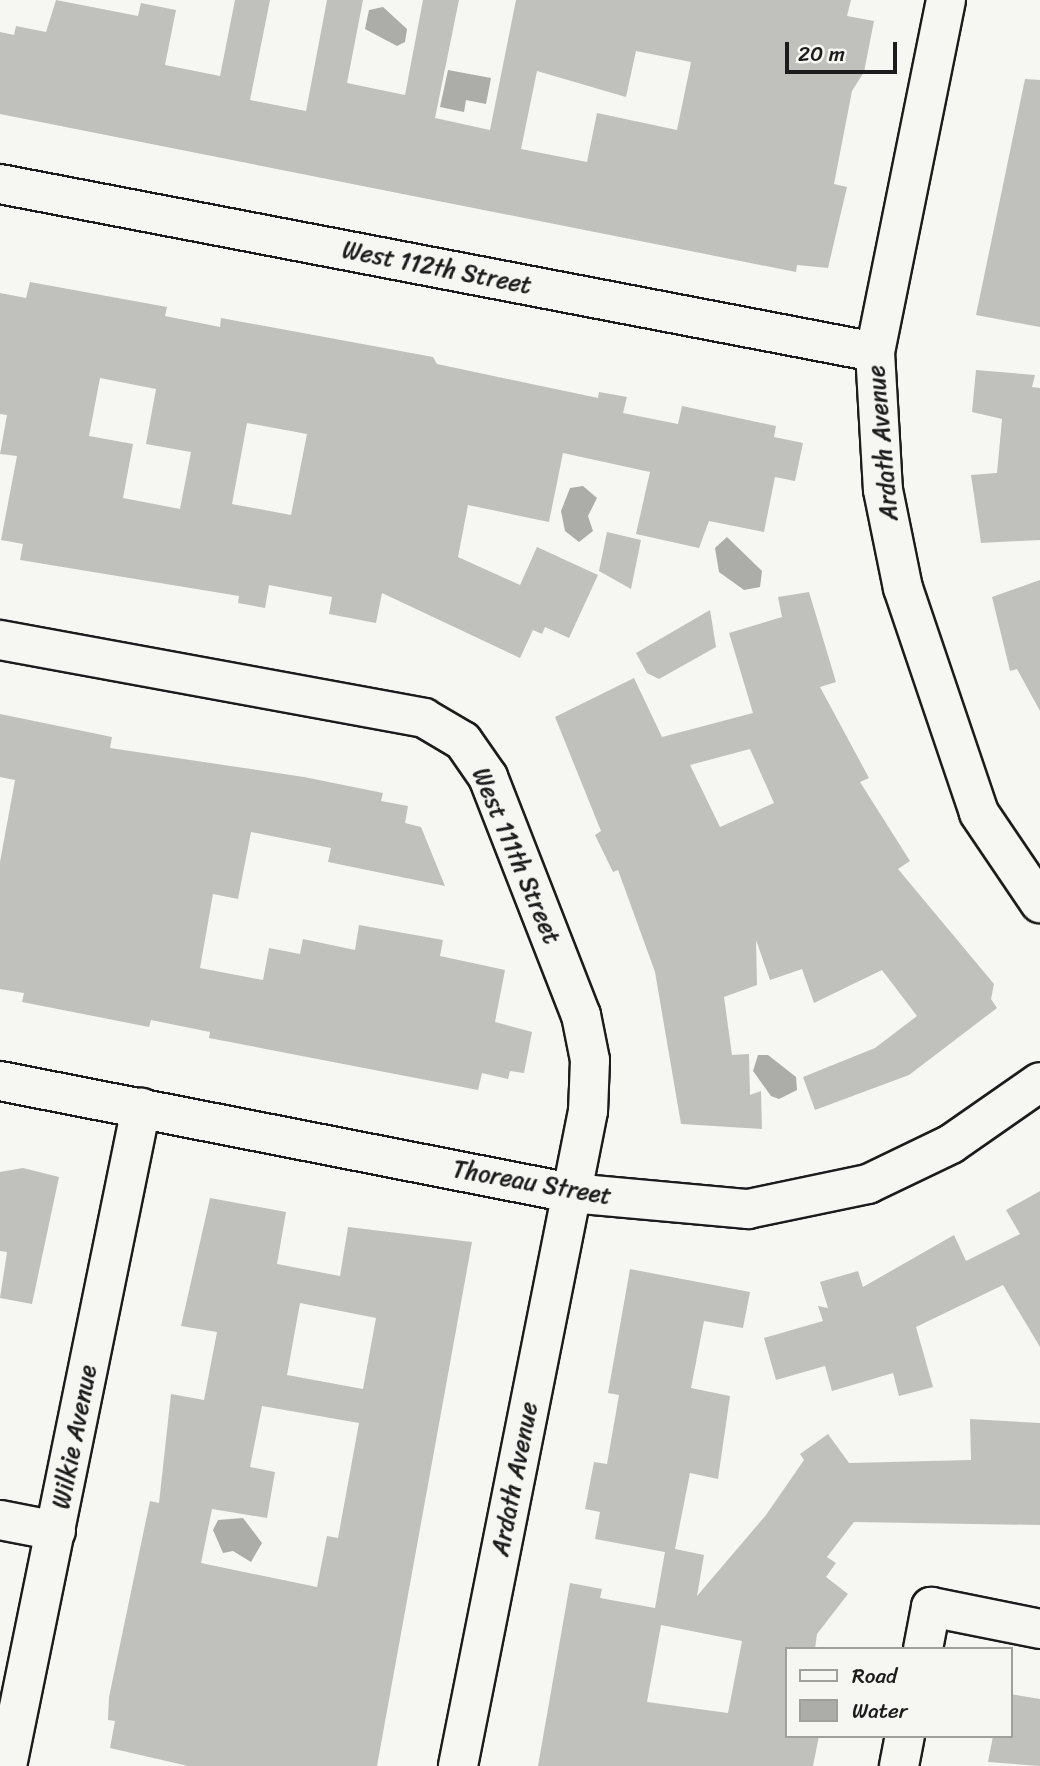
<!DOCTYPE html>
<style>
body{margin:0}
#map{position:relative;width:1040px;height:1766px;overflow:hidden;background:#f6f6f2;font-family:Sriracha,sans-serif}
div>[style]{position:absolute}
.water>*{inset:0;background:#acaca9}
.building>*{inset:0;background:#c0c0bd}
.roads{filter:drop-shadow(2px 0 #1c1c1c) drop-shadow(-2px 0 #1c1c1c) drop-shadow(0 2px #1c1c1c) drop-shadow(0 -2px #1c1c1c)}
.street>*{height:38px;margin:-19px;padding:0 19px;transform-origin:19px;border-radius:19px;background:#f6f6f2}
span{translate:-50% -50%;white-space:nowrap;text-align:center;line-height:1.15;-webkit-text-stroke:6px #f6f6f2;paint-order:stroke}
.street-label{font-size:24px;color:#1c1c1c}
.legend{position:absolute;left:785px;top:1647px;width:228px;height:91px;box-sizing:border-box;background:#f6f6f2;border:2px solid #9f9f9c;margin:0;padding:9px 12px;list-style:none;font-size:21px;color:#1c1c1c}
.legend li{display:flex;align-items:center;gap:14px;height:35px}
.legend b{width:35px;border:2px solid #9f9f9c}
.scale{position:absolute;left:785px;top:42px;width:112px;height:32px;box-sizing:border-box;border:4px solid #1c1c1c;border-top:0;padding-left:9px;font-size:21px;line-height:24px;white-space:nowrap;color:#1c1c1c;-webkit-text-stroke:5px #f6f6f2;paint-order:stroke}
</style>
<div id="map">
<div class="water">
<div style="clip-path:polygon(383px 7px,407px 29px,405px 42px,397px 46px,365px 29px,369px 10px)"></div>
<div style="clip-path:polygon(448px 70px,491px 78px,486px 104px,466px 100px,464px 112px,440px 107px)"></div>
<div style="clip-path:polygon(583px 486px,597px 498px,588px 516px,593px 531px,579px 542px,565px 531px,561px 511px,570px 488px)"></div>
<div style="clip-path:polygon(727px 537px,762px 571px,760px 587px,744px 590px,719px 572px,715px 548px)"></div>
<div style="clip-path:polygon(758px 1055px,768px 1055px,796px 1077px,797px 1090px,779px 1099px,771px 1096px,753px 1071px)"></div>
<div style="clip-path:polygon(243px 1518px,262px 1543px,251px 1562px,233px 1551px,223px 1553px,213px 1530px,218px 1520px)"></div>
</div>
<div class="building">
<div style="clip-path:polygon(evenodd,56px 0,138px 16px,141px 3px,176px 10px,165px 65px,220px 76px,235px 0,270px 0,250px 100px,306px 111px,327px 0,363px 0,347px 83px,405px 95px,423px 0,459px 0,435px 118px,490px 130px,516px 0,851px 0,847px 16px,874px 21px,864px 72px,852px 91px,834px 184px,847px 187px,828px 268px,797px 265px,796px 272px,0 114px,0 32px,14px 35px,16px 26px,46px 32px,56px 0,636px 51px,691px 62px,677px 130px,597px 113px,587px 162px,521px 149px,537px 71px,626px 97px,636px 51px)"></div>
<div style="clip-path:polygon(1025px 79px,1040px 80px,1040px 327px,976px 315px)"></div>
<div style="clip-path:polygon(evenodd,30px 282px,167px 307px,165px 316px,220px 327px,221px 318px,433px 357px,437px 364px,598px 398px,599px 392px,627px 397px,623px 413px,678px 424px,682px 406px,776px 426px,774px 437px,803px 443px,795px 481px,775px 477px,764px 532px,709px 521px,699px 548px,636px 534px,650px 472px,563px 453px,549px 522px,468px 505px,458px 557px,520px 585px,537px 547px,598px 575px,569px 638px,545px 627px,542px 634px,533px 630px,520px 658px,382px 593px,376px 623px,329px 614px,332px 597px,269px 585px,265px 608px,238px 603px,239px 596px,20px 560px,23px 544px,1px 540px,17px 456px,0 454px,7px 415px,0 414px,0 293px,26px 298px,30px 282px,100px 378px,156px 389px,146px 444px,191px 452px,180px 509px,123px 498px,133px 444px,89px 436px,100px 378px,30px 282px,247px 423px,307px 434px,291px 515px,232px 504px,247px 423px)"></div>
<div style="clip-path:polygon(976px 370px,1035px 375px,1032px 387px,1040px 388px,1040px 540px,981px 543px,971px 475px,997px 473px,1002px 419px,972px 412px)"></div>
<div style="clip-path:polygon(607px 532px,641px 540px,631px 589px,599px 571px)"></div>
<div style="clip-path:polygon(1040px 580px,1040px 711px,1017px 669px,1010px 671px,992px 597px)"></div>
<div style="clip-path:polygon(evenodd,809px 592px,836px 682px,820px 687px,869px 778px,860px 782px,910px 861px,898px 869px,994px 984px,991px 999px,997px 1008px,909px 1075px,815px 1110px,803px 1077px,875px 1048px,917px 1016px,882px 970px,814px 1003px,802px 969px,770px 980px,756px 940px,757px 985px,724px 997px,732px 1055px,749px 1054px,750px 1095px,761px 1091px,762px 1129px,681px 1124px,655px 972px,618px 870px,613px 872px,595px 835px,601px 831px,555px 717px,634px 678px,662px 737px,753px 713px,729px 633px,782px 617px,778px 597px,809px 592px,750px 749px,774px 803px,720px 827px,690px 765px,750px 749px)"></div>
<div style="clip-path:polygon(710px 610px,716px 647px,659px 679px,647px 673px,636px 653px)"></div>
<div style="clip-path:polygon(0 714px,112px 737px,110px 748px,304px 777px,383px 793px,381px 801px,408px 806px,405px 823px,421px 827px,445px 886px,328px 862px,331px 848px,251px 832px,238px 899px,213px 894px,200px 968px,263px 980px,269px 948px,300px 954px,303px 939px,355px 950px,359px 925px,443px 940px,440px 956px,505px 970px,495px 1022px,532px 1032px,524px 1073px,510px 1071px,508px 1079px,482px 1073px,478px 1090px,209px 1038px,210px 1032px,151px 1020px,149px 1027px,22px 1002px,24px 993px,0 989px,0 862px,15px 780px,0 777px)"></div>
<div style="clip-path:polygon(23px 1168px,59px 1177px,32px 1304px,0 1298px,7px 1252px,0 1251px,0 1172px)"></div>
<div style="clip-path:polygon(1040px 1191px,1040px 1347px,1003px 1285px,916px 1327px,933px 1387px,899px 1396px,893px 1373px,832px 1391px,825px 1366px,776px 1380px,764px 1338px,823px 1321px,818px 1306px,828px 1308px,820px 1282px,858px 1271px,863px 1287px,954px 1235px,966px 1261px,1020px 1234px,1006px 1210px)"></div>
<div style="clip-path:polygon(evenodd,210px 1198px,286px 1212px,277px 1264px,340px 1276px,348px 1227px,472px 1242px,377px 1766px,188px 1766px,110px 1748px,115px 1721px,108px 1720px,109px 1697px,150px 1501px,159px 1503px,171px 1394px,204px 1400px,217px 1332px,181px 1326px,210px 1198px,300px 1303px,376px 1318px,363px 1389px,287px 1375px,300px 1303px,210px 1198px,262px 1406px,359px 1423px,338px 1538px,327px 1536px,317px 1587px,201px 1563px,212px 1509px,267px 1518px,275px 1472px,250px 1467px,262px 1406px)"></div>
<div style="clip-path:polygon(evenodd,630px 1269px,750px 1292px,743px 1328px,704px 1321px,691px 1388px,730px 1396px,718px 1479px,690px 1473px,675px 1549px,704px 1555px,697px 1596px,766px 1515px,804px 1460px,800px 1454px,828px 1434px,849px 1463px,971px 1460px,970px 1419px,1040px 1423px,1040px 1525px,854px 1522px,827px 1557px,836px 1563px,826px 1577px,848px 1594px,817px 1634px,815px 1649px,786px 1649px,786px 1736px,819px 1736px,813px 1766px,538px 1766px,570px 1583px,602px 1589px,600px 1598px,655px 1608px,665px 1552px,595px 1539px,600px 1512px,585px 1509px,594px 1462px,607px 1464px,619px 1395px,608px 1393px,630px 1269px,661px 1625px,742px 1641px,728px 1713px,647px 1702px,661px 1625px)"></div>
<div style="clip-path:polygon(1010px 1694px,1040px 1699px,1040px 1766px,988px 1762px,993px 1736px,1010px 1736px)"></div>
</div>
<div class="roads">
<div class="street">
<div style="left:946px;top:0;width:359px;rotate:101.4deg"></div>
<div style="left:875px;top:352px;width:138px;rotate:86.7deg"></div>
<div style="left:883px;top:490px;width:100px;rotate:78.5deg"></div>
<div style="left:903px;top:588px;width:237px;rotate:71.3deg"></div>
<div style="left:979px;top:813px;width:109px;rotate:55.9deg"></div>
<div style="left:0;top:184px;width:891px;rotate:10.87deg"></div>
<div style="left:0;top:640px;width:431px;rotate:10.4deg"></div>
<div style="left:424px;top:718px;width:45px;rotate:30.5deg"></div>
<div style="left:463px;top:741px;width:44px;rotate:55.2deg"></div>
<div style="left:488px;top:777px;width:256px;rotate:68.7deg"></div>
<div style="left:581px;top:1015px;width:46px;rotate:78.7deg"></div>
<div style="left:590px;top:1060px;width:51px;rotate:92.2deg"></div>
<div style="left:588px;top:1111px;width:668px;rotate:101.23deg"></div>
<div style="left:0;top:1081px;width:582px;rotate:11.1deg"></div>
<div style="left:571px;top:1193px;width:178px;rotate:5.2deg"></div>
<div style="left:748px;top:1209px;width:123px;rotate:-11.8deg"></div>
<div style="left:868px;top:1184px;width:92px;rotate:-25.7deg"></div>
<div style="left:951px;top:1144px;width:108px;rotate:-34.9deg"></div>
<div style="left:0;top:1520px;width:57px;rotate:11.1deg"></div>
<div style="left:923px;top:1649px;width:43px;rotate:-79.2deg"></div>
<div style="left:931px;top:1607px;width:111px;rotate:11.4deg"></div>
<div style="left:7px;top:1766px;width:672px;rotate:-78.49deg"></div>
<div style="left:899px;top:1766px;width:31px;rotate:-79deg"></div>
</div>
</div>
<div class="street-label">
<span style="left:437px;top:268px;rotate:11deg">West 112th Street</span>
<span style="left:883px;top:443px;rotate:-95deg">Ardath Avenue</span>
<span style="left:516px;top:856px;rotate:67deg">West 111th Street</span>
<span style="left:532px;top:1183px;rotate:10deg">Thoreau Street</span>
<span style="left:75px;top:1437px;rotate:-79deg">Wilkie Avenue</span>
<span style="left:515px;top:1479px;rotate:-79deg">Ardath Avenue</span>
</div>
<ul class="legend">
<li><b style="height:9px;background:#f6f6f2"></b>Road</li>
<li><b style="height:19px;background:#acaca9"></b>Water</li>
</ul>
<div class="scale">20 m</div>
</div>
